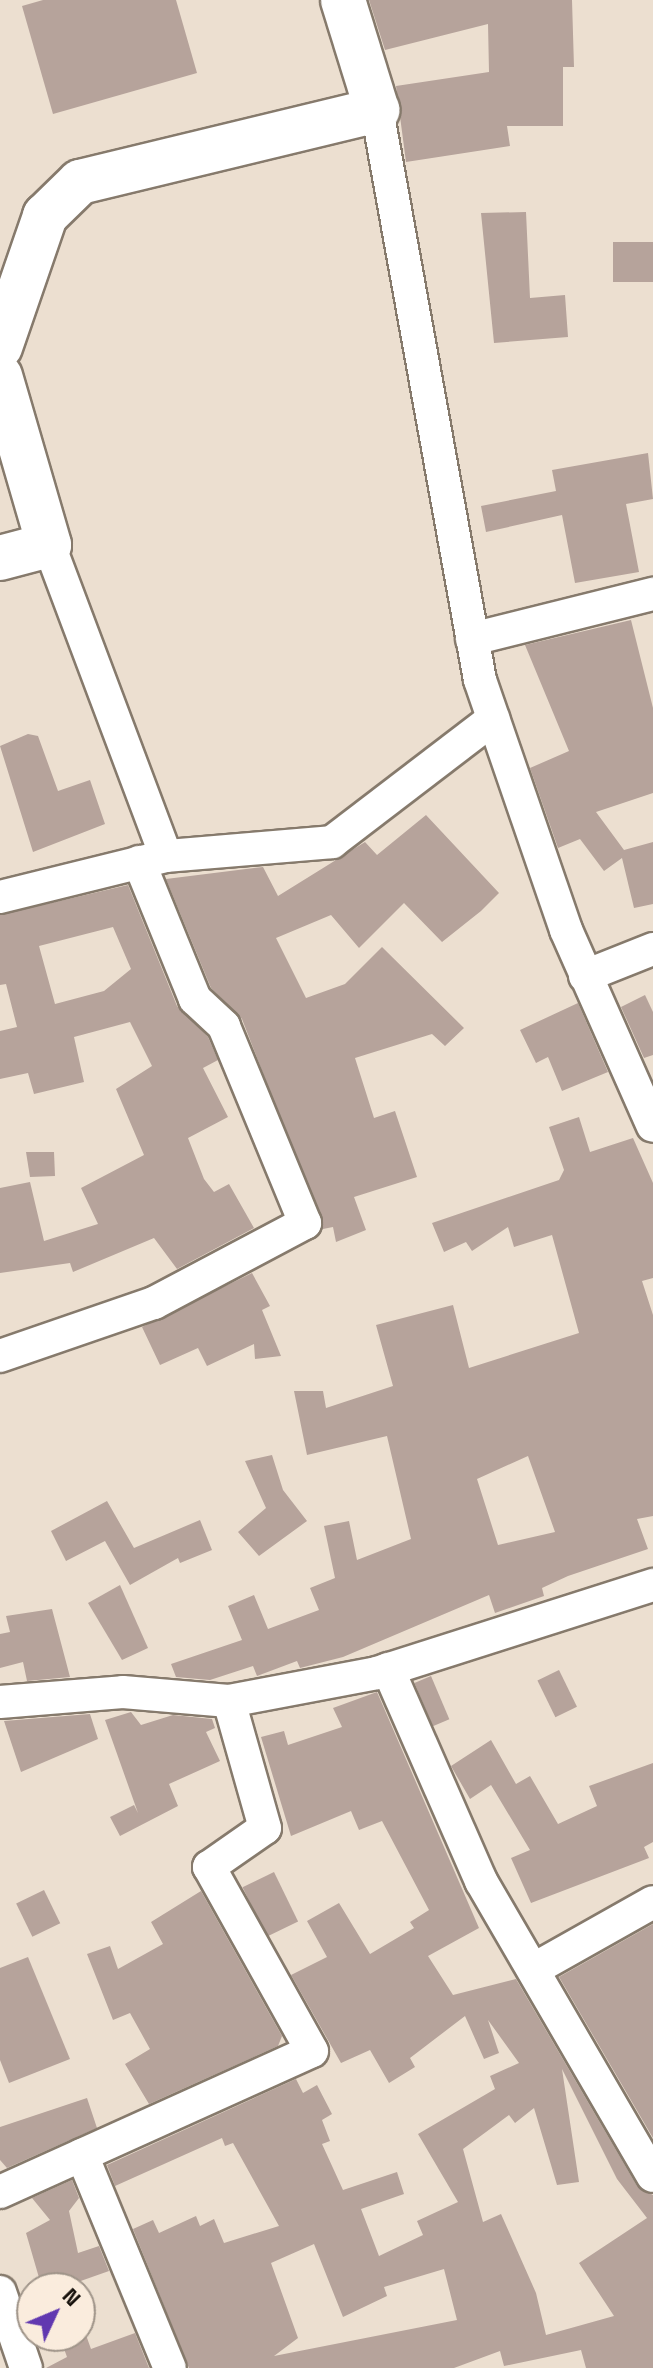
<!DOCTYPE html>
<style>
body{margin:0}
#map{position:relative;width:653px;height:2368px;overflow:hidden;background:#ecdfd0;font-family:"Space Grotesk",sans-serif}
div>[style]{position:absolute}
.building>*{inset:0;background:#b6a39b;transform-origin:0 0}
.roads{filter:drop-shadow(2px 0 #867a6c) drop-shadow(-2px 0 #867a6c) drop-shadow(0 2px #867a6c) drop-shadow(0 -2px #867a6c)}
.street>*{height:32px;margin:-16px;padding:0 16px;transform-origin:16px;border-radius:16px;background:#fff}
.secondary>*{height:44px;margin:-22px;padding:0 22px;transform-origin:22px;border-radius:22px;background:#fff}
span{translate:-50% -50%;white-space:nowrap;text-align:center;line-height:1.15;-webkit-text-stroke:8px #faecdd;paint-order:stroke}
.north{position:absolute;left:16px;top:2272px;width:80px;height:80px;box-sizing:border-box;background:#faecdd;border:2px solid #9f9489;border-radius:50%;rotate:46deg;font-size:22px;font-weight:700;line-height:32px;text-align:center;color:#16110c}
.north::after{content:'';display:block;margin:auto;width:28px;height:36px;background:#6138b0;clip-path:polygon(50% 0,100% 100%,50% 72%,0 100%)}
</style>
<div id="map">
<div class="building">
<div style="clip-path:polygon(43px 0,176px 0,197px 73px,53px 114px,22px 6px)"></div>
<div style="clip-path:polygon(369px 0,572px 0,574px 67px,563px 67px,563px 126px,507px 126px,510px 146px,406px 162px,396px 86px,489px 72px,488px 24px,385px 50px)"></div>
<div style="clip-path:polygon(526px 212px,530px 298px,565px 295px,568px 337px,494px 343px,481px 213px)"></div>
<div style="left:653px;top:242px;width:40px;height:40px;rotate:90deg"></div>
<div style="clip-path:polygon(648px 453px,653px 499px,626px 504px,639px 572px,575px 583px,562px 515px,486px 532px,481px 506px,556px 491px,552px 470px)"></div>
<div style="clip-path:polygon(631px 620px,653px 708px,653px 793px,596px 812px,624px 850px,653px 842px,653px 904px,634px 908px,622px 858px,604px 871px,580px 839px,558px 848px,530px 768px,569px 751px,525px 645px)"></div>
<div style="clip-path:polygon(28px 734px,38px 736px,58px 791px,90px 780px,105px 824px,33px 852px,0 746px)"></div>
<div style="clip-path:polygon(426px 815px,499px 893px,481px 911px,442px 942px,404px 903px,359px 948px,331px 915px,276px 938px,306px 998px,345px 984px,382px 947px,464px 1028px,445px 1046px,432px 1034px,355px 1058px,374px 1118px,395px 1111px,417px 1177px,354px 1197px,366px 1230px,336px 1242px,333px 1227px,323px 1229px,242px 1019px,211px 988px,166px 879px,263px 867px,278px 896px,365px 842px,377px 855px)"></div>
<div style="clip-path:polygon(evenodd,128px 885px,177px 1006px,208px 1037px,218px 1060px,203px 1068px,228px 1117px,188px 1138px,204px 1179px,214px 1192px,229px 1184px,254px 1228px,177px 1269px,154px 1238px,73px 1272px,70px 1263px,0 1273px,0 1188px,30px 1182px,44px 1241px,98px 1224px,81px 1188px,144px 1155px,116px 1089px,152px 1066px,130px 1022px,74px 1037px,84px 1082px,34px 1094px,28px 1073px,0 1079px,0 1031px,17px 1027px,6px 984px,0 985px,0 915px,128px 885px,113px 927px,131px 969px,104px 991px,55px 1004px,39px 946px,113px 927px)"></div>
<div style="clip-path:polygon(645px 995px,653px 1012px,653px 1055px,644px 1058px,621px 1007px)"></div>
<div style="clip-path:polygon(578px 1003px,608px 1072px,562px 1091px,548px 1057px,536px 1063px,520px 1030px)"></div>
<div style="clip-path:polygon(evenodd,579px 1117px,590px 1152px,633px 1138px,653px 1183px,653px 1278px,642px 1281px,653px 1315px,653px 1516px,637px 1519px,648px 1549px,568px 1576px,542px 1588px,544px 1596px,495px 1613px,489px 1595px,343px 1657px,300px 1668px,297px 1661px,257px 1676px,253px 1666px,210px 1680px,176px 1677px,171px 1664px,242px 1640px,228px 1606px,254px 1595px,268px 1629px,319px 1610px,310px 1588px,335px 1578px,324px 1526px,349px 1521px,357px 1560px,411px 1539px,387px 1436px,307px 1455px,294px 1391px,323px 1391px,326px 1408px,393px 1386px,376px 1325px,453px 1305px,469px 1368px,579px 1333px,552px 1235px,514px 1247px,508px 1227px,472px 1251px,466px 1242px,444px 1252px,432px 1223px,559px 1180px,564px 1170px,549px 1127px,579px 1117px,528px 1456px,555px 1532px,498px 1545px,477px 1479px,528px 1456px)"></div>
<div style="clip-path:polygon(26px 1152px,54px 1152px,55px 1176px,30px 1177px)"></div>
<div style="clip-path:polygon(252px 1273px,270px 1306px,262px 1310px,281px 1356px,255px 1359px,254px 1344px,207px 1366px,198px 1348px,160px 1365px,142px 1327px)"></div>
<div style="clip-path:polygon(272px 1455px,283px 1490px,307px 1521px,259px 1556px,238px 1532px,266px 1508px,245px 1461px)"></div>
<div style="clip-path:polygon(107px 1501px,134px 1548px,200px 1520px,212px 1550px,180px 1563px,178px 1558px,130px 1585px,105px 1541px,66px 1561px,51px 1531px)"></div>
<div style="clip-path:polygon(120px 1585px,148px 1648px,122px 1660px,88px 1603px)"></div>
<div style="clip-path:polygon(52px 1609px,70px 1677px,27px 1681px,23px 1662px,0 1668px,0 1634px,10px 1632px,6px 1616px)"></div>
<div style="left:559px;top:1670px;width:41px;height:24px;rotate:64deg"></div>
<div style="left:431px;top:1676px;width:47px;height:18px;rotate:67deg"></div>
<div style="clip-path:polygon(evenodd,377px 1692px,479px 1928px,428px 1956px,453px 1995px,516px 1979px,637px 2186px,653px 2195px,653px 2368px,586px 2368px,581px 2350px,504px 2366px,500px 2351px,454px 2368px,189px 2368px,133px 2229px,153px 2220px,159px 2233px,196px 2216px,200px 2226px,214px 2219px,224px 2243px,279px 2226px,233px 2143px,225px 2146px,222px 2138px,115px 2186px,107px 2165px,296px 2079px,303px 2093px,317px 2085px,332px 2114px,322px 2120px,330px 2141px,322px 2144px,343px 2190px,397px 2172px,404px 2194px,361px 2209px,379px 2256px,423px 2235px,417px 2221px,458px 2202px,418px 2134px,495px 2089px,490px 2076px,519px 2063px,488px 2020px,499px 2053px,484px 2059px,465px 2016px,410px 2058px,415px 2067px,389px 2083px,370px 2050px,341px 2063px,291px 1975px,327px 1957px,307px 1921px,339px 1903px,370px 1954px,414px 1928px,410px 1922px,429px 1910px,382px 1821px,359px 1830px,351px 1811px,291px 1836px,261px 1737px,284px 1731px,288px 1745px,342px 1727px,333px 1708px,377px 1692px,562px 2069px,617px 2179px,647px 2218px,579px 2263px,614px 2316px,546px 2335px,536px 2293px,501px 2214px,483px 2222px,463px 2149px,509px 2115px,515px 2123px,534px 2108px,557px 2185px,579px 2182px,562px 2069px,377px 1692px,314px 2244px,343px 2317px,387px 2296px,384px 2287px,444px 2269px,457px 2320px,274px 2356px,298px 2338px,271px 2263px,314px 2244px)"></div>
<div style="clip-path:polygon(131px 1712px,141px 1725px,173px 1715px,212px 1719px,215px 1728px,206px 1732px,220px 1761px,169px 1784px,178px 1806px,120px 1836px,110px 1817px,134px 1805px,138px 1813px,105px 1720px)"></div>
<div style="clip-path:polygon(90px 1714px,98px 1739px,21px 1772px,4px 1721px)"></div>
<div style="clip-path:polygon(491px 1740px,516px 1784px,530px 1776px,558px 1824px,597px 1806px,589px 1786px,653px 1763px,653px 1842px,644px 1847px,649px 1858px,531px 1903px,511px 1858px,530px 1850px,491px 1785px,470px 1799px,451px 1766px)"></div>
<div style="left:274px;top:1872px;width:55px;height:35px;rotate:64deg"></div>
<div style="left:44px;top:1890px;width:37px;height:31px;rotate:64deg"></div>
<div style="clip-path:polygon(201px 1891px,282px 2036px,278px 2046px,149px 2104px,125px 2064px,150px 2049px,130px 2013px,113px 2020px,87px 1954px,110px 1946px,118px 1969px,163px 1944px,151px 1922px)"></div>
<div style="clip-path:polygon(653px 1924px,653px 2138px,559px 1977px)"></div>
<div style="clip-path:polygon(28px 1957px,70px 2059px,9px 2083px,0 2060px,0 1968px)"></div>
<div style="clip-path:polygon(87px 2098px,97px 2128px,7px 2168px,0 2160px,0 2127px)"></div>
<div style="clip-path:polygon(72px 2180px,79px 2198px,69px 2211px,78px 2253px,99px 2246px,109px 2271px,75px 2283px,77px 2288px,42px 2288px,26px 2233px,50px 2220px,32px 2198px)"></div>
<div style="clip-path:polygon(135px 2333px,149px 2368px,46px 2368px,67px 2357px,62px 2343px,86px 2335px,91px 2349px)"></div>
</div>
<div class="roads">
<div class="street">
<div style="left:377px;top:110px;width:579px;rotate:79.76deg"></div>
<div style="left:480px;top:680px;width:264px;rotate:71deg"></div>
<div style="left:566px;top:930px;width:214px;rotate:66.1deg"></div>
<div style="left:49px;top:545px;width:332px;rotate:69.4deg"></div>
<div style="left:472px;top:639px;width:187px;rotate:-14deg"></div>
<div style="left:0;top:897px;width:171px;rotate:-13.9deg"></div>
<div style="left:166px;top:856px;width:167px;rotate:-4.8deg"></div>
<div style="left:332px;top:842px;width:203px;rotate:-37.4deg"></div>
<div style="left:585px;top:976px;width:73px;rotate:-21.7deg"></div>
<div style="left:0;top:1356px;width:163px;rotate:-19deg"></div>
<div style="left:154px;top:1303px;width:171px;rotate:-27.9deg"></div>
<div style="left:305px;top:1223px;width:213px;rotate:-112.4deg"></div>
<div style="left:224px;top:1026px;width:40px;rotate:-137deg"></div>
<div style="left:195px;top:999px;width:148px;rotate:-112.2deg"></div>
<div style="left:388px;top:1669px;width:232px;rotate:66.3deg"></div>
<div style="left:481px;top:1881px;width:341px;rotate:59.8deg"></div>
<div style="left:0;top:1702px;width:123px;rotate:-4.6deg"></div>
<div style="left:123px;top:1692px;width:106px;rotate:4.9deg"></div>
<div style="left:229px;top:1701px;width:151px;rotate:-10.7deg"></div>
<div style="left:377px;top:1673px;width:290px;rotate:-17.7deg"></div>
<div style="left:536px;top:1968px;width:134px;rotate:-29.4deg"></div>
<div style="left:82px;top:2155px;width:230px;rotate:67.6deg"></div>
<div style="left:0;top:2192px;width:342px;rotate:-24.3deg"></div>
<div style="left:312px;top:2051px;width:211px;rotate:-119.2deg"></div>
<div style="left:209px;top:1867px;width:68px;rotate:-34.9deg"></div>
<div style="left:265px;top:1828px;width:132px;rotate:-105.8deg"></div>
<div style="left:0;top:2292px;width:80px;rotate:71.1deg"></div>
</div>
<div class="secondary">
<div style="left:0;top:347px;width:139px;rotate:-71deg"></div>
<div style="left:45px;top:216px;width:49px;rotate:-44.2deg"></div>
<div style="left:80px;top:182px;width:306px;rotate:-13.6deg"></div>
<div style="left:377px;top:110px;width:115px;rotate:-107.2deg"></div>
<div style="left:0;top:376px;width:176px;rotate:73.8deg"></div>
<div style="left:49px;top:545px;width:51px;rotate:165.1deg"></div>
</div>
</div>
<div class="north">N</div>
</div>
